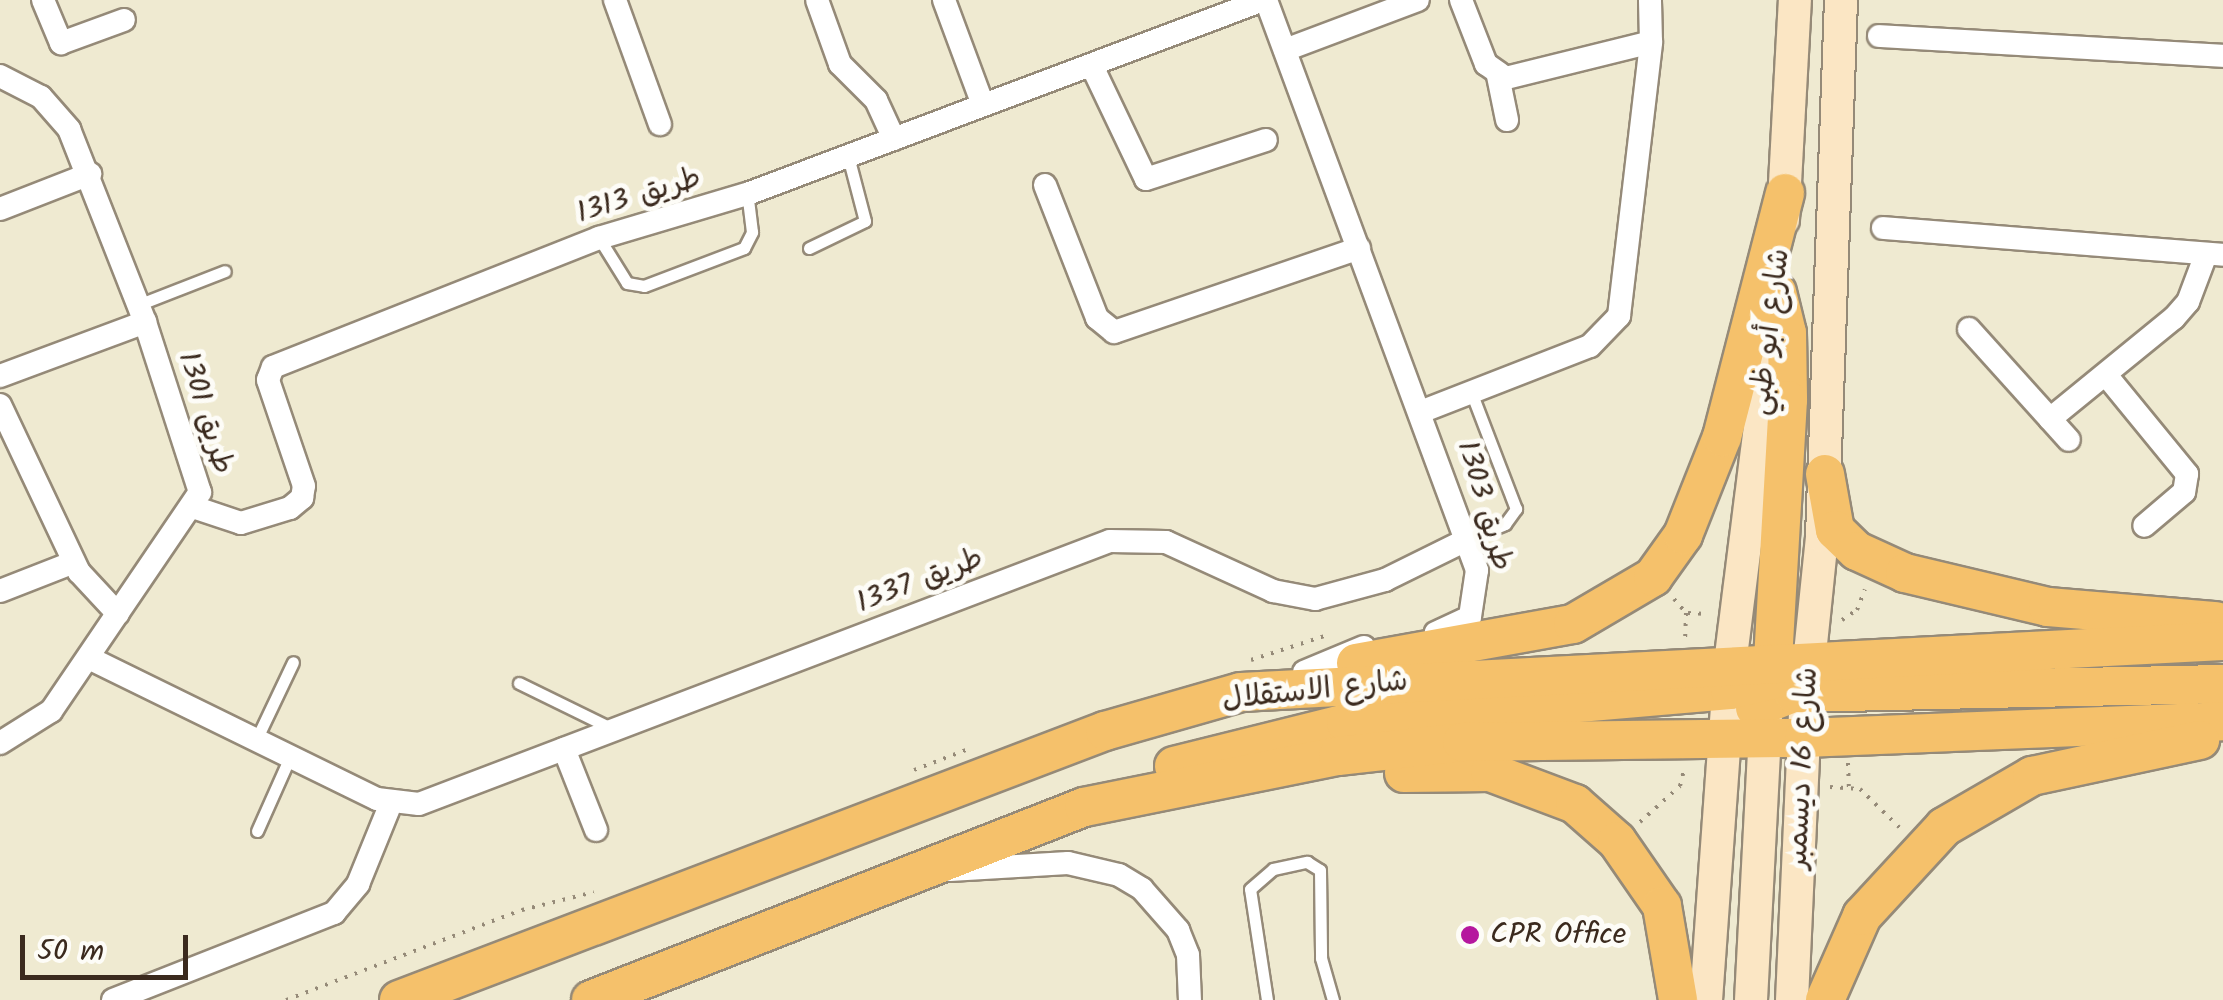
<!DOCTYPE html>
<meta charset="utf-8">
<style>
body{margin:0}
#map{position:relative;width:2223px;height:1000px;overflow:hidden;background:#efead1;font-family:Kalam,"Playpen Sans Arabic",sans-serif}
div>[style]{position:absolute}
.path>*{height:4px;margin-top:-2px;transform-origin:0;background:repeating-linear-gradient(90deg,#958a78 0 2.5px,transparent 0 10.5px)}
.roads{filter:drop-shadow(2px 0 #958a78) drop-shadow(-2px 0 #958a78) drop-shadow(0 2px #958a78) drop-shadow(0 -2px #958a78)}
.lane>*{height:11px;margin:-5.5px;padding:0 5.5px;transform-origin:5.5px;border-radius:5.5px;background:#fff}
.street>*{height:22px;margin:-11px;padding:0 11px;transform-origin:11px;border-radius:11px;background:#fff}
.secondary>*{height:32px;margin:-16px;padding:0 16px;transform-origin:16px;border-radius:16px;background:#fbe6c4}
.primary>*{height:38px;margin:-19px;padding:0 19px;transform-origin:19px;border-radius:19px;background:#f5c16b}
.dots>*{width:28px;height:28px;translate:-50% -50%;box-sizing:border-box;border:5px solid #fdfcf7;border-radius:50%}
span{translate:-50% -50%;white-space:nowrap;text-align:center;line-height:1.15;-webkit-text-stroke:10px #fdfcf7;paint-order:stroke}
.street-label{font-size:30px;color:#3b2a1e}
.poi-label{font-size:30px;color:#3b2a1e}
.left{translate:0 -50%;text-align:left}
.scale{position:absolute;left:20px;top:935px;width:168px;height:45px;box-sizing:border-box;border:5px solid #3b2a1e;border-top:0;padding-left:12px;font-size:30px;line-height:35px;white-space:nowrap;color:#3b2a1e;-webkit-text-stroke:8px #fdfcf7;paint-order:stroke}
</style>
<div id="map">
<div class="path">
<div style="left:1674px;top:599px;width:18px;rotate:49deg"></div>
<div style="left:1686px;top:613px;width:27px;rotate:92deg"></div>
<div style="left:1688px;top:613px;width:20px;rotate:3deg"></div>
<div style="left:1842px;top:620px;width:18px;rotate:-34deg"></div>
<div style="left:1857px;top:610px;width:22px;rotate:-69deg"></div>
<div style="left:1251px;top:660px;width:81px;rotate:-18deg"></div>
<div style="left:1848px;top:763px;width:25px;rotate:88deg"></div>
<div style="left:914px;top:770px;width:56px;rotate:-21deg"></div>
<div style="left:1830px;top:787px;width:30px;rotate:4deg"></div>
<div style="left:1860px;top:789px;width:60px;rotate:44.3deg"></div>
<div style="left:1640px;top:822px;width:54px;rotate:-42deg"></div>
<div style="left:1680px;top:786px;width:16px;rotate:-76deg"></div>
<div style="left:286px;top:1000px;width:253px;rotate:-20.9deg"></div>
<div style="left:522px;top:910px;width:74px;rotate:-14deg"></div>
</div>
<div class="roads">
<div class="lane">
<div style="left:599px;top:238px;width:53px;rotate:58.1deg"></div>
<div style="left:627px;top:283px;width:17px;rotate:10deg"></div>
<div style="left:644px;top:286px;width:107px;rotate:-20.8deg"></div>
<div style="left:744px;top:248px;width:18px;rotate:-63deg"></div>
<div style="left:752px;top:232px;width:38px;rotate:-97deg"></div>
<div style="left:809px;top:248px;width:62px;rotate:-25.7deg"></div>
<div style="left:865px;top:221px;width:67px;rotate:-104.7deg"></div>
<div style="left:138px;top:305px;width:93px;rotate:-21.3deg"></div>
<div style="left:1468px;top:539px;width:40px;rotate:-22deg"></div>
<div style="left:1505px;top:524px;width:19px;rotate:-54deg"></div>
<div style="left:1516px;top:509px;width:125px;rotate:-111deg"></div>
<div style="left:519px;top:683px;width:105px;rotate:26.1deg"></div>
<div style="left:256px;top:740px;width:86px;rotate:-64.6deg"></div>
<div style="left:257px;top:831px;width:81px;rotate:-66deg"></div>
<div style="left:1267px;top:1000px;width:112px;rotate:-98.7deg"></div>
<div style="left:1250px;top:889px;width:30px;rotate:-41deg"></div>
<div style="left:1273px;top:869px;width:35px;rotate:-12deg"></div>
<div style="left:1307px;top:862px;width:15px;rotate:32deg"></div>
<div style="left:1320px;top:870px;width:88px;rotate:89.3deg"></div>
<div style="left:1321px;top:958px;width:44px;rotate:74.1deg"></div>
</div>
<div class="street">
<div style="left:43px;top:0;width:47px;rotate:67.3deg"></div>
<div style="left:61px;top:43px;width:67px;rotate:-20.1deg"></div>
<div style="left:615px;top:0;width:132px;rotate:70.1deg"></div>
<div style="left:817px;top:0;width:68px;rotate:70.2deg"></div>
<div style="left:840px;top:64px;width:51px;rotate:45deg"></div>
<div style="left:876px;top:100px;width:43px;rotate:65.2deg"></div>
<div style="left:944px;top:0;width:112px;rotate:69.6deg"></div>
<div style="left:1266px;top:0;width:608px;rotate:69.69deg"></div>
<div style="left:1477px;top:570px;width:48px;rotate:98.5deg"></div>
<div style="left:1470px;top:617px;width:38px;rotate:155deg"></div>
<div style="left:1461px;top:0;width:69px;rotate:68.7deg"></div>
<div style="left:1486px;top:64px;width:24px;rotate:35deg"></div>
<div style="left:1506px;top:78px;width:149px;rotate:-13.9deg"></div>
<div style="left:1879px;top:36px;width:345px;rotate:3.3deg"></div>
<div style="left:1285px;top:50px;width:142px;rotate:-20.6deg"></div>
<div style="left:1092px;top:66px;width:125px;rotate:64.5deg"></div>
<div style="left:1146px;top:179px;width:126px;rotate:-18deg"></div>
<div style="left:0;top:76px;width:46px;rotate:27.1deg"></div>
<div style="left:41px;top:97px;width:43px;rotate:48.8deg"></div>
<div style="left:69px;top:129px;width:207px;rotate:68.5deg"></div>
<div style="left:145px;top:322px;width:179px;rotate:72.1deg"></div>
<div style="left:200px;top:492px;width:265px;rotate:124.2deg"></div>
<div style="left:51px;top:711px;width:60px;rotate:147.9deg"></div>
<div style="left:1498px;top:76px;width:45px;rotate:78.4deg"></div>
<div style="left:1045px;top:185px;width:143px;rotate:68.6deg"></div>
<div style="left:1097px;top:318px;width:22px;rotate:39deg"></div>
<div style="left:1114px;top:332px;width:259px;rotate:-18.9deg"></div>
<div style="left:0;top:209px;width:97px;rotate:-21.3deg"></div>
<div style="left:1883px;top:228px;width:341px;rotate:4.5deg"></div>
<div style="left:1969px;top:329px;width:149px;rotate:48deg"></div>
<div style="left:2106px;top:375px;width:128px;rotate:50.7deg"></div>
<div style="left:2187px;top:474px;width:18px;rotate:99deg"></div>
<div style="left:2184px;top:492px;width:52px;rotate:139.6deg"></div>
<div style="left:0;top:376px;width:155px;rotate:-20.4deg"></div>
<div style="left:0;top:405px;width:185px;rotate:64.7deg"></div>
<div style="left:79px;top:572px;width:57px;rotate:47.1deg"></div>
<div style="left:1423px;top:411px;width:179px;rotate:-21.3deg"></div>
<div style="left:1590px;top:346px;width:42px;rotate:-46deg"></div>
<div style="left:1619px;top:316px;width:276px;rotate:-83.3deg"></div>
<div style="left:1651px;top:42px;width:42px;rotate:-91.4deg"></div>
<div style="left:2050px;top:419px;width:160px;rotate:-39.2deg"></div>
<div style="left:2174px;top:318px;width:21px;rotate:-49deg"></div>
<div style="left:2188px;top:302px;width:51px;rotate:-69.4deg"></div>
<div style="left:196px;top:508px;width:47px;rotate:18.4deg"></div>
<div style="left:241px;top:523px;width:51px;rotate:-17deg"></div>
<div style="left:290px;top:508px;width:16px;rotate:-40deg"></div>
<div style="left:302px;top:498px;width:12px;rotate:-81deg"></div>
<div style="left:304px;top:486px;width:112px;rotate:-108.8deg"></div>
<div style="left:268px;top:380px;width:14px;rotate:-69deg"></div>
<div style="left:273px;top:367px;width:351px;rotate:-21.6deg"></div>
<div style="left:599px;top:238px;width:154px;rotate:-16.6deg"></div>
<div style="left:747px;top:194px;width:551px;rotate:-20.6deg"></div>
<div style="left:0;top:591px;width:79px;rotate:-21.4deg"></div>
<div style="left:91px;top:659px;width:318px;rotate:26.1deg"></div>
<div style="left:377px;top:799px;width:42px;rotate:6.8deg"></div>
<div style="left:419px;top:804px;width:739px;rotate:-20.84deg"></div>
<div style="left:1110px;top:541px;width:56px;rotate:1deg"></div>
<div style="left:1166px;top:542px;width:118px;rotate:24.6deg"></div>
<div style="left:1273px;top:591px;width:43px;rotate:10.8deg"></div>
<div style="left:1315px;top:599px;width:73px;rotate:-15.2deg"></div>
<div style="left:1385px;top:580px;width:93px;rotate:-26.3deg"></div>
<div style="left:1304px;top:672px;width:65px;rotate:-22.6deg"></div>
<div style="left:564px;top:749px;width:87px;rotate:68.4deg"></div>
<div style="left:950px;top:870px;width:118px;rotate:-3.4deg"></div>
<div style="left:1068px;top:863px;width:52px;rotate:13.2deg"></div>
<div style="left:1119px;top:875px;width:27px;rotate:31deg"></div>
<div style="left:1142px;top:889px;width:55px;rotate:48.7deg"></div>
<div style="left:1178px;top:930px;width:27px;rotate:68deg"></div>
<div style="left:1188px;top:955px;width:45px;rotate:87.5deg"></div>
<div style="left:113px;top:1000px;width:238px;rotate:-21.5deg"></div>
<div style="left:334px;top:913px;width:38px;rotate:-50deg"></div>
<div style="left:358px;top:884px;width:87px;rotate:-67.8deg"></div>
</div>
<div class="secondary">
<div style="left:1783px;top:220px;width:220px;rotate:-86.9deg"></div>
<div style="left:1706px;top:1000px;width:337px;rotate:-85.9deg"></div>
<div style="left:1730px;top:664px;width:353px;rotate:-82.8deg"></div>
<div style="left:1751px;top:1000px;width:286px;rotate:-87deg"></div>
<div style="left:1792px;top:1000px;width:308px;rotate:-87.4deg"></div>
<div style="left:1806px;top:692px;width:157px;rotate:-84.1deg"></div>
<div style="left:1822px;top:536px;width:536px;rotate:-87.97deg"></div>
</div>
<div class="primary">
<div style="left:1777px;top:292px;width:42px;rotate:76.3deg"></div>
<div style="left:1787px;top:333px;width:67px;rotate:89.1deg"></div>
<div style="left:1788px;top:400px;width:263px;rotate:93.3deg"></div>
<div style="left:1773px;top:663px;width:25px;rotate:81deg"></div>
<div style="left:1825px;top:474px;width:57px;rotate:79.9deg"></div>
<div style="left:1835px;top:530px;width:30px;rotate:44deg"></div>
<div style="left:1857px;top:551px;width:53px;rotate:24.6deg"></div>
<div style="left:1905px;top:573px;width:147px;rotate:13.4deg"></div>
<div style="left:2048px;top:607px;width:169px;rotate:4.8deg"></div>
<div style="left:1356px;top:663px;width:220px;rotate:-10.2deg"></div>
<div style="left:1573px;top:624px;width:93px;rotate:-30.4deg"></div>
<div style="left:1653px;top:577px;width:52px;rotate:-54.5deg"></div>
<div style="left:1683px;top:535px;width:105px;rotate:-68.3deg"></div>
<div style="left:1722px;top:437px;width:252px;rotate:-75.5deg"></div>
<div style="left:1755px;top:708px;width:41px;rotate:-21.5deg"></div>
<div style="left:1793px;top:693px;width:430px;rotate:-1.2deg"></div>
<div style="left:1174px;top:766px;width:177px;rotate:-14deg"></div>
<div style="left:1346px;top:723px;width:385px;rotate:-4.9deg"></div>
<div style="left:1730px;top:690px;width:51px;rotate:-13.5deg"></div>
<div style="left:1404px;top:773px;width:86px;rotate:-0.7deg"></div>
<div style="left:1490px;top:772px;width:91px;rotate:20.6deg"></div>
<div style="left:1575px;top:804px;width:56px;rotate:41.4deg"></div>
<div style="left:1617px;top:841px;width:79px;rotate:55.3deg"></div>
<div style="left:1662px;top:906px;width:95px;rotate:80.3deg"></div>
<div style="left:399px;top:1000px;width:756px;rotate:-20.86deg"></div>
<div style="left:1105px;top:731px;width:141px;rotate:-16deg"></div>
<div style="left:1241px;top:692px;width:983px;rotate:-2.97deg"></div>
<div style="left:591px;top:1000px;width:529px;rotate:-21.38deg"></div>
<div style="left:1084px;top:807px;width:259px;rotate:-11.4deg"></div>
<div style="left:1338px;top:756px;width:125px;rotate:-6.4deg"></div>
<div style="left:1462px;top:742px;width:342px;rotate:-0.7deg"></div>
<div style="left:1804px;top:738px;width:419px;rotate:-2.3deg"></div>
<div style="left:1825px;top:1000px;width:92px;rotate:-66.2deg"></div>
<div style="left:1862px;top:916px;width:121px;rotate:-47.3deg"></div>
<div style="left:1944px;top:827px;width:102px;rotate:-30.1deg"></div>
<div style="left:2032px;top:776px;width:172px;rotate:-12.1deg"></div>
</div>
</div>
<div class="dots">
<div style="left:1470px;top:935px;background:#b5179e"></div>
</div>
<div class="street-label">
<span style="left:639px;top:196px;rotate:-17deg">طريق 1313</span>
<span style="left:1770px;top:332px;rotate:-83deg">شارع أبو ظبي</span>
<span style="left:205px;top:413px;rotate:73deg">طريق 1301</span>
<span style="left:1484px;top:506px;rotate:74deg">طريق 1303</span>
<span style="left:920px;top:581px;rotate:-21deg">طريق 1337</span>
<span style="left:1315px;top:691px;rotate:-6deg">شارع الاستقلال</span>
<span style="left:1803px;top:768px;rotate:-87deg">شارع 16 ديسمبر</span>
</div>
<div class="poi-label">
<span class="left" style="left:1490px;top:935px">CPR Office</span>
</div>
<div class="scale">50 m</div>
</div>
